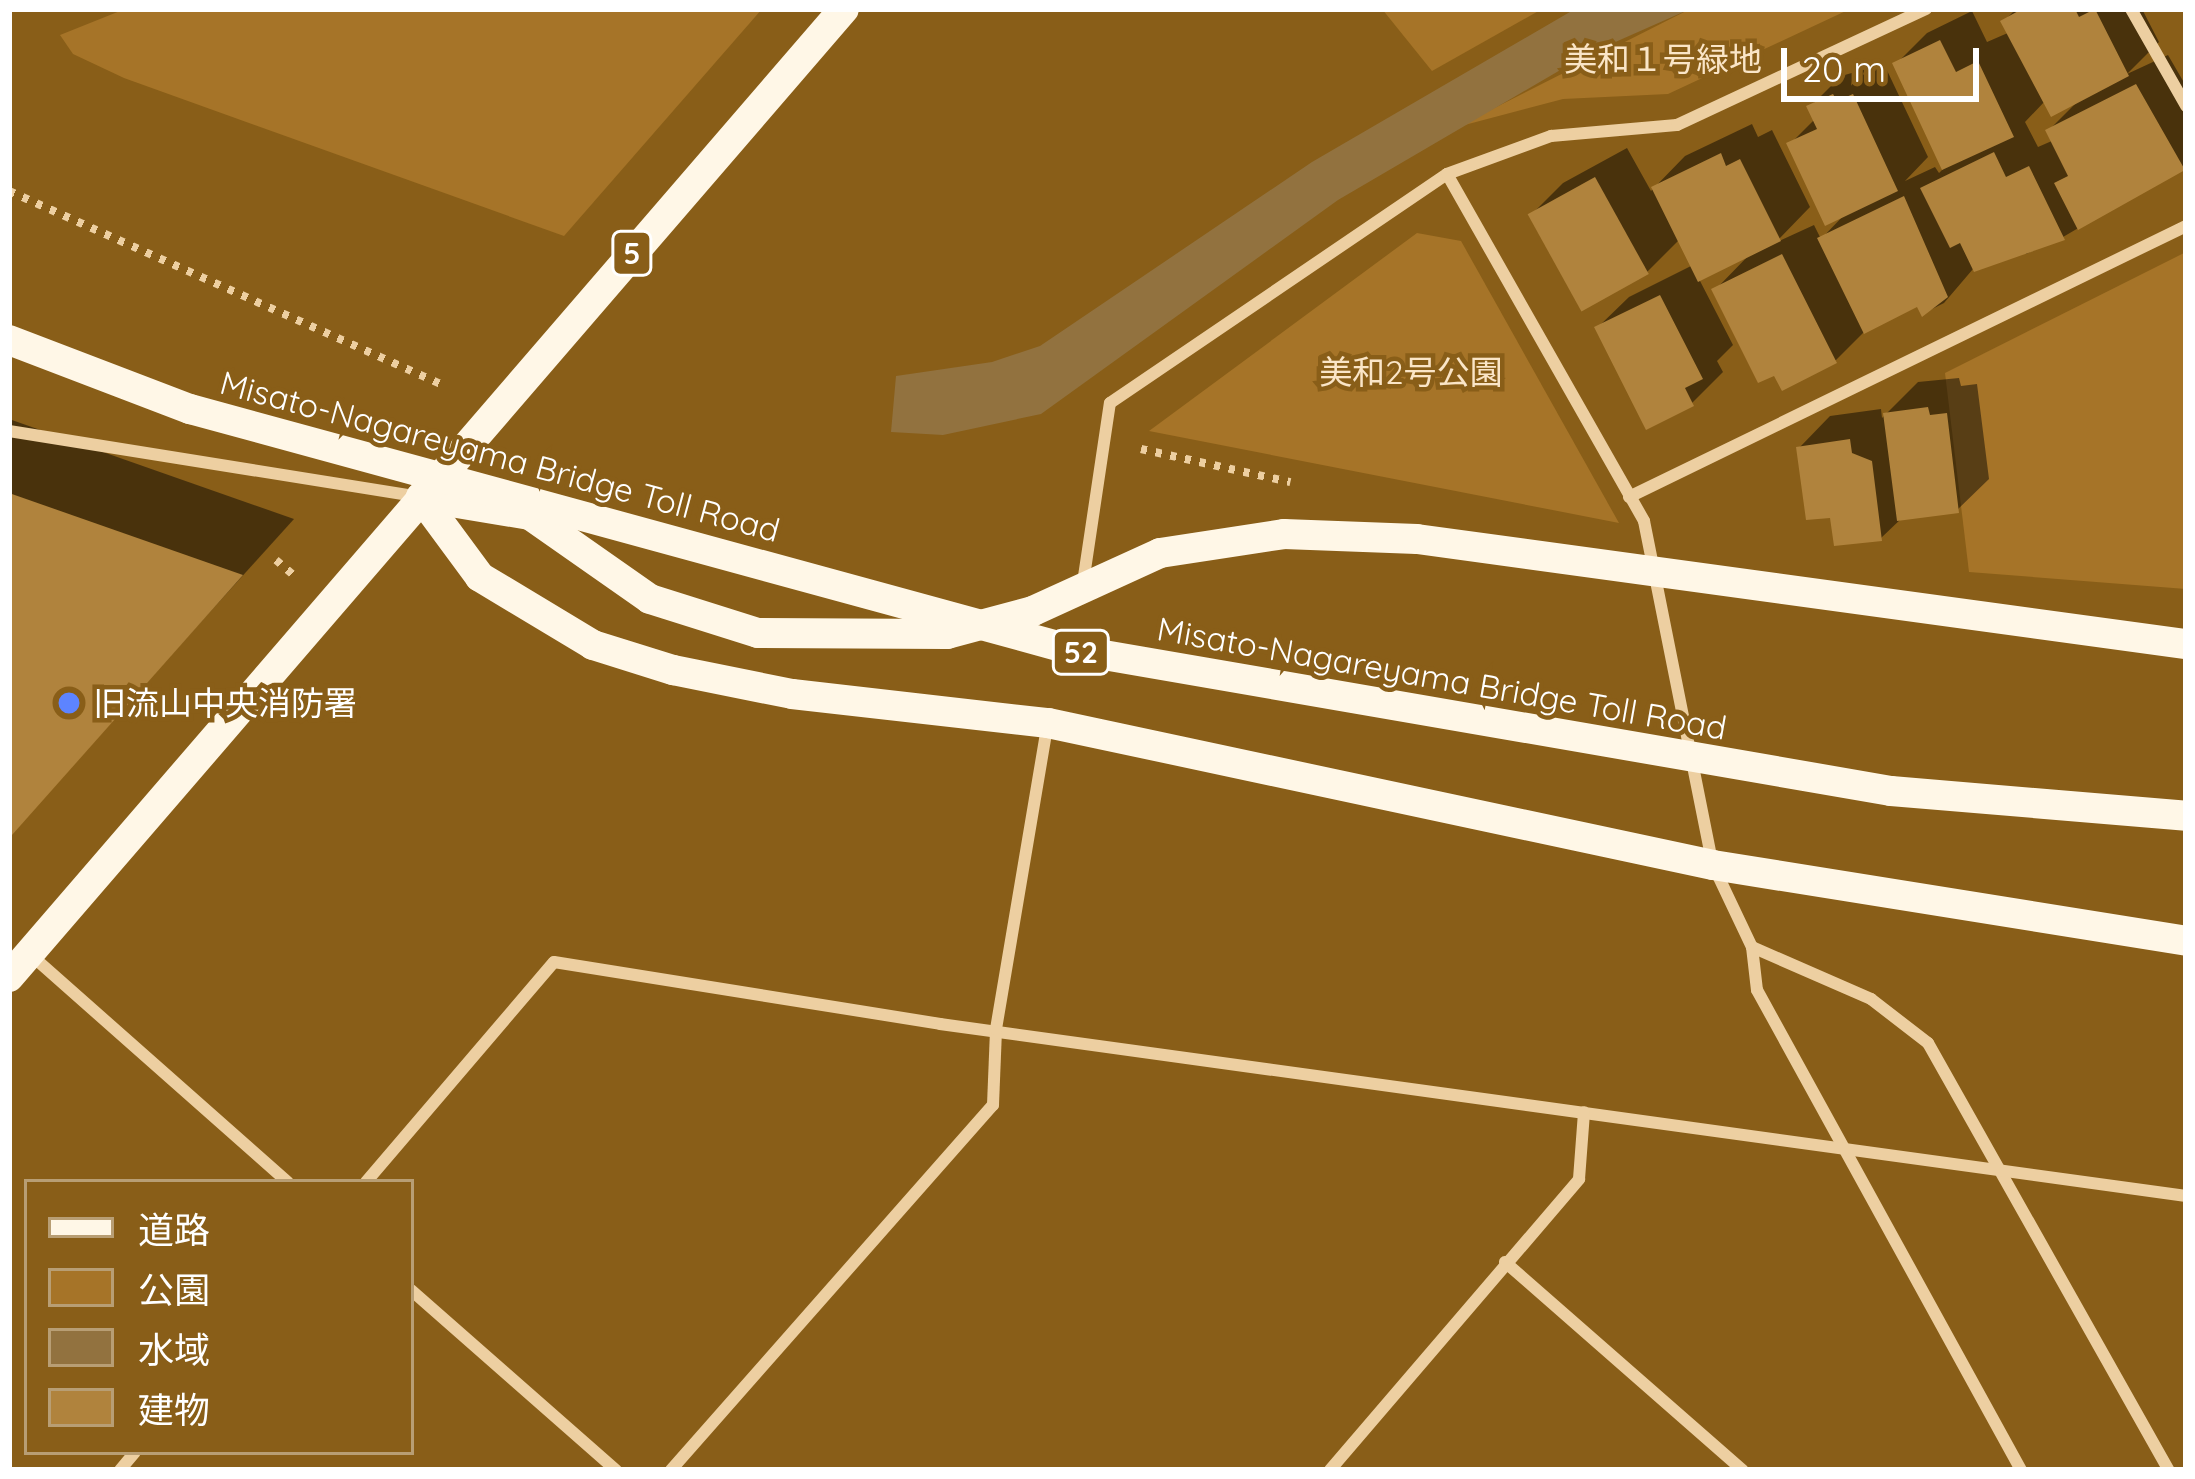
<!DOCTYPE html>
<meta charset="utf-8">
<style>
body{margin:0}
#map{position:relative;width:2195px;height:1479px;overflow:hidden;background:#895e18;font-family:Quicksand,"Noto Sans JP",sans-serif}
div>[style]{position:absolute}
.green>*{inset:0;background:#a67428}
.water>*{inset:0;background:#92723f}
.shadow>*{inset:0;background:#0007}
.building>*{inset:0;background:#b0833d;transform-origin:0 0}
.path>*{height:8px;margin-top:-4px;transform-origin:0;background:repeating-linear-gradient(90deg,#edcfa1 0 6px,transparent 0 15px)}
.minor>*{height:12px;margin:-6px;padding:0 6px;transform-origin:6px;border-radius:6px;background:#edcfa1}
.primary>*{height:30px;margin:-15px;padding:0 15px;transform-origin:15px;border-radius:15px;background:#fff7e7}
.primary-bridge>*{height:30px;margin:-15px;padding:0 15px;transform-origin:15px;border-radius:15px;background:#fff7e7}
.dots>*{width:33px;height:33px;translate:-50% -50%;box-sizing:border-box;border:6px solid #895e18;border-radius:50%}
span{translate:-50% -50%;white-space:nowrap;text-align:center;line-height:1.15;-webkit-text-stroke:9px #895e18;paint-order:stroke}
.shield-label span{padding:3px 9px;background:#895e18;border:3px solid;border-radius:9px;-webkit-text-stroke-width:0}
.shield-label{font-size:30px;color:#fff;font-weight:700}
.park-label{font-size:33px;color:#fae5c7}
.street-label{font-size:33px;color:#fff}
.poi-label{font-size:33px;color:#fff}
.left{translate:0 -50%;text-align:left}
.frame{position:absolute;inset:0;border:12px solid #fff;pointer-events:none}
.legend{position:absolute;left:24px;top:1179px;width:390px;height:276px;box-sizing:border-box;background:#895e18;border:3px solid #b89e74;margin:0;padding:15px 21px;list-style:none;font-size:36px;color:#fff}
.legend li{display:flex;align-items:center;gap:24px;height:60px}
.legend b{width:60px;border:3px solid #b89e74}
.scale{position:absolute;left:1781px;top:48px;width:198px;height:54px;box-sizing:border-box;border:6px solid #fff;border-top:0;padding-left:15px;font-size:36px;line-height:42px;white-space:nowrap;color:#fff;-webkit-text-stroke:9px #895e18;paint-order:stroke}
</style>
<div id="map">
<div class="green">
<div style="clip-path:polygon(125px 9px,762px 9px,564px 236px,124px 78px,73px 54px,60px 35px)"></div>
<div style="clip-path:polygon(1382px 9px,1542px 9px,1432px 71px)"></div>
<div style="clip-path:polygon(1690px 9px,1850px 9px,1668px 94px,1563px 99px,1457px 127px)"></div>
<div style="clip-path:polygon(1417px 233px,1461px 241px,1619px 523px,1149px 431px)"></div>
<div style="clip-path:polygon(2186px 252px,2186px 589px,1969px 572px,1945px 373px)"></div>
</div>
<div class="water">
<div style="clip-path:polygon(1575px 9px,1690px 9px,1586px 55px,1338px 200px,1041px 414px,943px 435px,891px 432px,896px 376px,992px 362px,1040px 346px,1312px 162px)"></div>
</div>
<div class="shadow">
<div style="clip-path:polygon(evenodd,2016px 9px,2142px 9px,2159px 42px,2127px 74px,2168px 55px,2186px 86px,2186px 165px,2063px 237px,2026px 254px,2023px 245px,1973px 269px,1944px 303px,1924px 313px,1918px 303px,1867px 329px,1836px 360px,1783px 387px,1715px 290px,1750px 254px,1699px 279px,1733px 345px,1717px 361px,1723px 372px,1692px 403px,1597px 328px,1629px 297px,1693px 265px,1680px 239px,1647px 272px,1532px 214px,1563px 183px,1627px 148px,1651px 191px,1685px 156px,1752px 124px,1758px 137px,1772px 130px,1810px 207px,1775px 243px,1814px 225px,1821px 239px,1845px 214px,1790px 144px,1815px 119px,1810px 107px,1841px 76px,1884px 64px,1928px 157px,1905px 181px,1935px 167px,1939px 173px,1945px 167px,1896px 64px,1927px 33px,1972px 11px,1987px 42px,2010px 32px,2004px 21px,2016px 9px,2046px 100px,2078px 101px,2049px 130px,2054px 140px,2038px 147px,2025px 122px,2046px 100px)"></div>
<div style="clip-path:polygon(1959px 378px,1961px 386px,1977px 384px,1989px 479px,1957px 510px,1902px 518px,1881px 538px,1832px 514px,1799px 448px,1830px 416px,1881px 409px,1882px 418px,1918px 382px)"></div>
<div style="clip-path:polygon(9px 419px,294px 519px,12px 831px,9px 828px)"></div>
</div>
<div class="building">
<div style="clip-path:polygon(2022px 9px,2075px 9px,2079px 17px,2095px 9px,2129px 76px,2051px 117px,2000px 21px)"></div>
<div style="clip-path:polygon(1940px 40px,1956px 72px,1978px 61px,2014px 137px,1942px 170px,1892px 63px)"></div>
<div style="clip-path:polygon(2136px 84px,2185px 170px,2078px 230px,2054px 183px,2068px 176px,2045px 130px)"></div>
<div style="clip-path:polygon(1833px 94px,1837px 101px,1853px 94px,1898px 191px,1825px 226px,1786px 143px,1817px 129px,1806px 106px)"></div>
<div style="clip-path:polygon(1994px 152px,2006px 177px,2029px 166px,2065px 240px,1974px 272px,1960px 243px,1950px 248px,1920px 188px)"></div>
<div style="clip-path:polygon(1721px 153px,1726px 166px,1740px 159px,1781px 241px,1698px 282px,1651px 187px)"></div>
<div style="left:1595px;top:177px;width:111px;height:77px;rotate:61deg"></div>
<div style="clip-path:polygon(1904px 196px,1948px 297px,1922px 317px,1917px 307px,1864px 334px,1817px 238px)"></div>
<div style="clip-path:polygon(1782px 254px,1837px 363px,1782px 391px,1774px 376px,1758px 383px,1711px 289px)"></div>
<div style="clip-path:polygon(1660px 295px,1703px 379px,1685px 388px,1694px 406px,1646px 430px,1594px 327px)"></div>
<div style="clip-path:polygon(1928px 407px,1930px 415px,1947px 413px,1959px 513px,1897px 521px,1883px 413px)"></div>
<div style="clip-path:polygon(1850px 439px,1852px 453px,1872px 461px,1882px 541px,1834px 546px,1830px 518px,1806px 520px,1796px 447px)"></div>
<div style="clip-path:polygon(9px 493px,243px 575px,12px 835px,9px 832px)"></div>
</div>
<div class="path">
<div style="left:9px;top:191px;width:475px;rotate:24.1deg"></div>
<div style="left:1141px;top:449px;width:153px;rotate:12.5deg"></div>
<div style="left:276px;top:560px;width:23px;rotate:41deg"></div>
</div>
<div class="minor">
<div style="left:2131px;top:9px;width:112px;rotate:60.4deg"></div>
<div style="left:1447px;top:174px;width:399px;rotate:60.4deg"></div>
<div style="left:1644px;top:521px;width:351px;rotate:78.7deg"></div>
<div style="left:1713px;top:865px;width:91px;rotate:64.6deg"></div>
<div style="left:1752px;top:947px;width:43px;rotate:83.4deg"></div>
<div style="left:1757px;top:990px;width:548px;rotate:61.19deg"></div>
<div style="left:9px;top:431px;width:413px;rotate:9.1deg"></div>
<div style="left:1629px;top:497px;width:619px;rotate:-25.94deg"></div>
<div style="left:1083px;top:583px;width:182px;rotate:-81.5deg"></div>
<div style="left:1110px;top:403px;width:407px;rotate:-34.2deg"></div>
<div style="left:1447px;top:174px;width:111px;rotate:-20.1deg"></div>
<div style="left:1551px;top:136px;width:126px;rotate:-5deg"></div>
<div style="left:1677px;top:125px;width:275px;rotate:-25deg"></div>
<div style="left:1752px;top:947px;width:130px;rotate:23.6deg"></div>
<div style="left:1871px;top:999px;width:72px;rotate:37.7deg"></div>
<div style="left:1928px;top:1043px;width:490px;rotate:60.6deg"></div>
<div style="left:31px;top:955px;width:343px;rotate:41.5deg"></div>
<div style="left:366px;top:1182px;width:289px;rotate:-49.5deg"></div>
<div style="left:554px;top:962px;width:391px;rotate:9.1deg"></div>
<div style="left:940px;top:1024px;width:1258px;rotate:7.86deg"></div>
<div style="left:1505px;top:1262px;width:316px;rotate:41.2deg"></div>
<div style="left:411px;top:1290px;width:273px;rotate:41.3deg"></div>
<div style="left:120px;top:1470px;width:23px;rotate:-50deg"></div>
<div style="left:671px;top:1470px;width:487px;rotate:-48.6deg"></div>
<div style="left:993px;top:1105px;width:76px;rotate:-87.7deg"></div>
<div style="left:996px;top:1029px;width:310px;rotate:-80.4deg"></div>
<div style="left:1330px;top:1470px;width:383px;rotate:-49.4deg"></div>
<div style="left:1579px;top:1179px;width:67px;rotate:-85.7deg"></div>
</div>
<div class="primary">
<div style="left:421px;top:497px;width:99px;rotate:53.6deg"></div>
<div style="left:480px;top:577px;width:132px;rotate:31deg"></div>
<div style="left:593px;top:645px;width:84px;rotate:17.4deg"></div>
<div style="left:673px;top:670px;width:121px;rotate:11.4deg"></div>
<div style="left:792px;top:694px;width:258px;rotate:6.5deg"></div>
<div style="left:1048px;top:723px;width:680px;rotate:12.05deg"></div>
<div style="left:1713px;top:865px;width:479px;rotate:9.1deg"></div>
<div style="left:421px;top:497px;width:110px;rotate:9.4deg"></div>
<div style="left:530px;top:515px;width:146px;rotate:35deg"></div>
<div style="left:650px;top:599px;width:113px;rotate:17.5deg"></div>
<div style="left:758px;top:633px;width:189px;rotate:0.3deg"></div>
<div style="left:947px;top:634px;width:89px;rotate:-15deg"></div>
<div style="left:1033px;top:611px;width:140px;rotate:-24.5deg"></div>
<div style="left:1160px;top:553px;width:125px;rotate:-8.7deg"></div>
<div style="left:1284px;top:534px;width:133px;rotate:2.2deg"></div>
<div style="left:1417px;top:539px;width:776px;rotate:7.78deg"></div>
<div style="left:9px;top:977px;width:1278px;rotate:-49.22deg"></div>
</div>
<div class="primary-bridge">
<div style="left:9px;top:340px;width:194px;rotate:20.9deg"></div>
<div style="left:190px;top:409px;width:911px;rotate:15.27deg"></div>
<div style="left:1069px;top:649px;width:834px;rotate:9.8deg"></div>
<div style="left:1891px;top:791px;width:296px;rotate:4.8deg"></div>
</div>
<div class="dots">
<div style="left:69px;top:703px;background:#5d84ff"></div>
</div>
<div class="shield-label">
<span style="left:632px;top:253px">5</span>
<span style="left:1081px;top:652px">52</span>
</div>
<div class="park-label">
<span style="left:1663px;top:59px">美和１号緑地</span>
<span style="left:1411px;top:372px">美和2号公園</span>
</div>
<div class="street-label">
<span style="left:500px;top:456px;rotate:15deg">Misato-Nagareyama Bridge Toll Road</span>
<span style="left:1442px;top:678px;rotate:10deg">Misato-Nagareyama Bridge Toll Road</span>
</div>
<div class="poi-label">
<span class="left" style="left:93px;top:703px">旧流山中央消防署</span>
</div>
<div class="frame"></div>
<ul class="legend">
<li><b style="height:15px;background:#fff7e7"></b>道路</li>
<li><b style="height:33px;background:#a67428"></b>公園</li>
<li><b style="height:33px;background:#92723f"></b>水域</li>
<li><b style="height:33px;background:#b0833d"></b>建物</li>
</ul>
<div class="scale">20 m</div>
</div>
